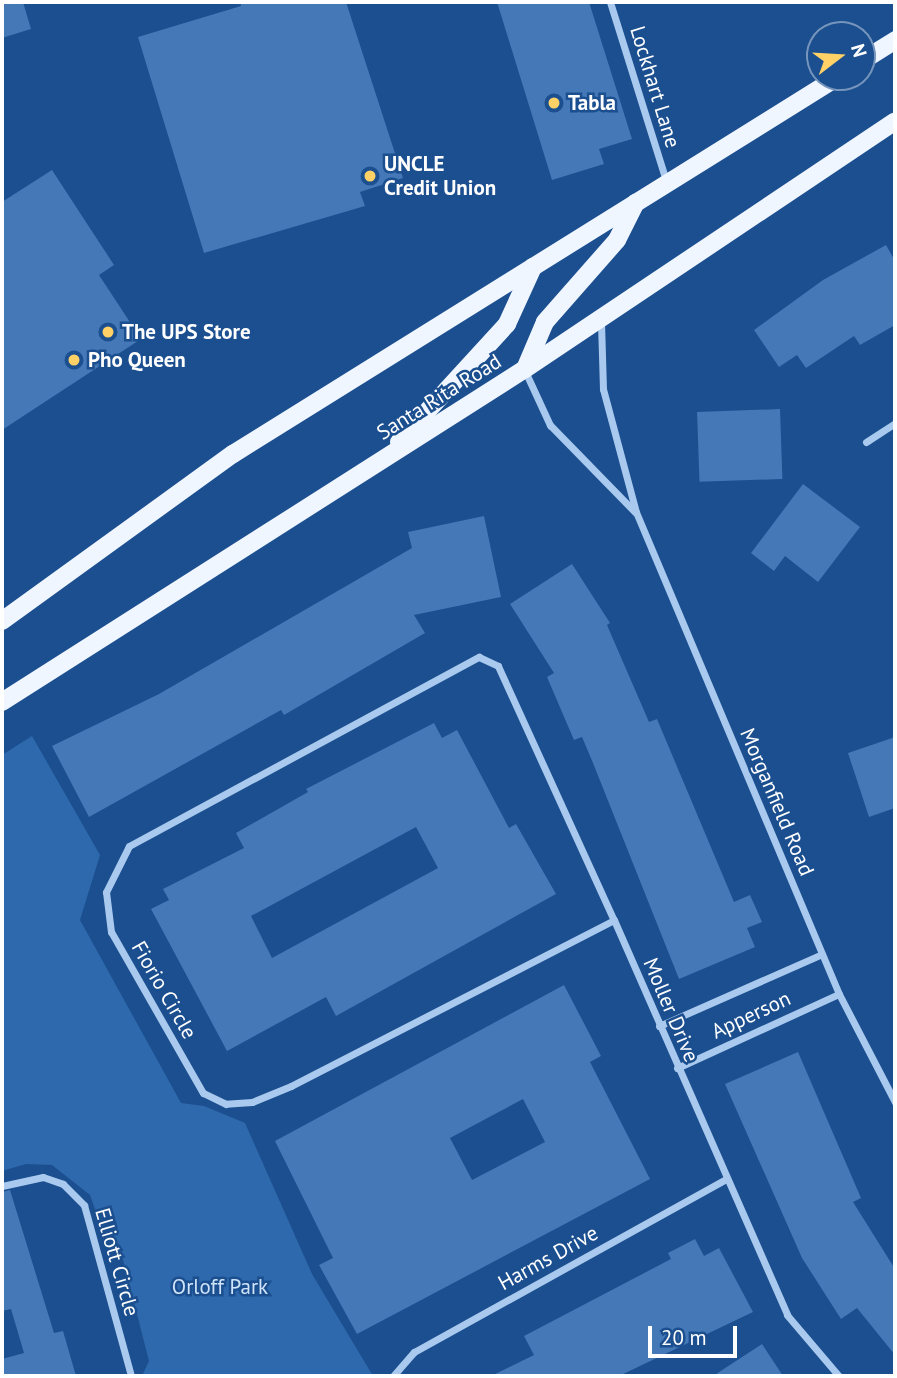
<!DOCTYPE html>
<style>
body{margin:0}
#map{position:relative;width:897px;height:1378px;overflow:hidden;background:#1b4f8f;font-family:"PT Sans",sans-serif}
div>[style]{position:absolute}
.green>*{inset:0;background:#2e69ad}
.building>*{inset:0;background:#4478b7;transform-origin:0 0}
.minor>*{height:7px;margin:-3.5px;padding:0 3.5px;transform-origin:3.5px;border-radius:3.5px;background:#a9c9ee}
.primary>*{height:18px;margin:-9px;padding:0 9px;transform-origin:9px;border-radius:9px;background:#f0f6ff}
.dots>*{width:19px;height:19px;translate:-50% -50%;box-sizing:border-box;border:4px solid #1b4f8f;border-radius:50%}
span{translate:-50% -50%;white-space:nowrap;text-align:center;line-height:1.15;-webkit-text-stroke:5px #1b4f8f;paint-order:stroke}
.street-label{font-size:21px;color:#fff}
.poi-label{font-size:21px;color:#fff;font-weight:700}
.left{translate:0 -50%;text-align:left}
.park-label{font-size:21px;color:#cfe3fa}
.frame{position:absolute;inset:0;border:4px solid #fff;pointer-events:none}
.north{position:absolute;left:806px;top:21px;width:70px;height:70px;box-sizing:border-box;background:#1b4f8f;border:2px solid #7695bc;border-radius:50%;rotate:73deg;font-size:19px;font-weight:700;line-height:28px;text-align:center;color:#fff}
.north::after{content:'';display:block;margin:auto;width:24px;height:32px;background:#ffd166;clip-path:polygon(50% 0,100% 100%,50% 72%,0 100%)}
.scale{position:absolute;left:648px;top:1326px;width:89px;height:32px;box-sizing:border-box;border:4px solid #fff;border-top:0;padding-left:9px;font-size:21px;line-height:24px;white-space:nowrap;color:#fff;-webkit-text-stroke:5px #1b4f8f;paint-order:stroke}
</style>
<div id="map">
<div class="green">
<div style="clip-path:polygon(32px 736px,100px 855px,80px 920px,181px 1103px,204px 1106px,245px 1123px,312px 1274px,373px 1376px,142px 1376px,149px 1361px,119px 1244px,105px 1237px,90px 1195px,52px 1165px,26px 1164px,2px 1171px,2px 755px)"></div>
</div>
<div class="building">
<div style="clip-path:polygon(2px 2px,23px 2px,31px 29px,2px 38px)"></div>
<div style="clip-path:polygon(240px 2px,346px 2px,403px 178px,360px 192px,365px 206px,204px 253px,138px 37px,241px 6px)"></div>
<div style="clip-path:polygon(497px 2px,589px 2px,632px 139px,599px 149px,604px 164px,552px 180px)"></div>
<div style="clip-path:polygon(52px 170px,114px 265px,99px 275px,141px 339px,2px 430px,2px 202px)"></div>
<div style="clip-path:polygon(886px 245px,895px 261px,895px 325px,860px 345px,854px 336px,806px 368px,797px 355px,779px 367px,754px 330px,823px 280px)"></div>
<div style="left:780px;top:409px;width:70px;height:83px;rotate:88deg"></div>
<div style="clip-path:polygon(803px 484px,860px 527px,818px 582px,785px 556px,774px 571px,751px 553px)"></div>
<div style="clip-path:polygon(484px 516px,501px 597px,414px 615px,425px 633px,284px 715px,281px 710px,89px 817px,52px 746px,159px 694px,412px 548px,408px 532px)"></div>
<div style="clip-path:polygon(572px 564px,610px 623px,607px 625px,649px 722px,657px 719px,734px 902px,750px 895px,762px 922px,747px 928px,755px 947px,679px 979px,593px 763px,582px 737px,574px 740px,547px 677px,554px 673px,510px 604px)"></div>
<div style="clip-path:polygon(evenodd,434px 723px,442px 738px,457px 730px,509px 828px,516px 824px,556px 894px,336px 1016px,326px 997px,227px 1051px,151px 909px,169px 900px,163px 889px,244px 848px,236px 833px,308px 792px,306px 789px,434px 723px,416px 827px,438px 868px,272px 958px,251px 916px,416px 827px)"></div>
<div style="clip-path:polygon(895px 737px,895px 808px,869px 817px,848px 753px)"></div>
<div style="clip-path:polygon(evenodd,564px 985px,601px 1056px,590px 1062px,650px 1179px,357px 1334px,319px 1265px,333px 1258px,275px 1141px,564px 985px,523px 1099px,545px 1142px,472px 1180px,450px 1138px,523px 1099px)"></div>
<div style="clip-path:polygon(798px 1052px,861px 1198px,853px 1202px,895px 1269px,895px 1355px,857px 1308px,841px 1319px,802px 1258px,725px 1084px)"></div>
<div style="clip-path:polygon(10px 1190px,54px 1333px,63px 1331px,76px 1376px,2px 1376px,2px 1359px,24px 1353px,11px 1309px,2px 1311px,2px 1192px)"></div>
<div style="clip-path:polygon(695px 1239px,704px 1256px,719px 1248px,753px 1312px,619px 1376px,491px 1376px,534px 1355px,524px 1336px,671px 1259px,668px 1253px)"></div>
<div style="clip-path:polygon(762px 1344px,783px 1376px,713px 1376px)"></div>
</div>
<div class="minor">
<div style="left:610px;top:2px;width:188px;rotate:72.6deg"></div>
<div style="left:601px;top:322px;width:67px;rotate:88.3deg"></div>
<div style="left:603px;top:389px;width:127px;rotate:75deg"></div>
<div style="left:636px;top:512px;width:523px;rotate:67.16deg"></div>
<div style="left:839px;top:994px;width:122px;rotate:62.6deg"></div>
<div style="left:525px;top:371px;width:60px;rotate:65.2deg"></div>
<div style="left:550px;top:425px;width:122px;rotate:45.7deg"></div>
<div style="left:866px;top:442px;width:35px;rotate:-33deg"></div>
<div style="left:614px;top:920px;width:363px;rotate:152.8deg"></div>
<div style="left:291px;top:1086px;width:42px;rotate:157.7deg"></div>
<div style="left:252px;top:1102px;width:26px;rotate:176deg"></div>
<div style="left:226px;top:1104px;width:25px;rotate:-154deg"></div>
<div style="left:203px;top:1093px;width:185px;rotate:-119.7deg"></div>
<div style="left:111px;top:932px;width:40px;rotate:-97.1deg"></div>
<div style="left:106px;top:892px;width:51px;rotate:-63.4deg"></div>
<div style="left:129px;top:846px;width:398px;rotate:-28.4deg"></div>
<div style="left:479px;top:657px;width:21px;rotate:25deg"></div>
<div style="left:498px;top:666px;width:279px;rotate:65.5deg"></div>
<div style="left:614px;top:920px;width:431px;rotate:66.3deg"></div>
<div style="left:787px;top:1315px;width:80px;rotate:49.6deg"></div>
<div style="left:659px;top:1026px;width:178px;rotate:-23.8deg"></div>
<div style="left:677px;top:1068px;width:178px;rotate:-24.6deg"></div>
<div style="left:2px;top:1186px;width:42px;rotate:-12.4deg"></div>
<div style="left:43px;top:1177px;width:21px;rotate:19deg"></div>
<div style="left:63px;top:1184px;width:30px;rotate:45deg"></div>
<div style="left:84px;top:1205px;width:177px;rotate:74.6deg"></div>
<div style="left:393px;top:1376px;width:32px;rotate:-49deg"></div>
<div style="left:414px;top:1352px;width:357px;rotate:-29deg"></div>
</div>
<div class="primary">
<div style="left:862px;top:61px;width:39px;rotate:-32deg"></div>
<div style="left:525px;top:369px;width:51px;rotate:-66.9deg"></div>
<div style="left:545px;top:322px;width:109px;rotate:-48.7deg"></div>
<div style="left:617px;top:240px;width:42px;rotate:-63.4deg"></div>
<div style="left:399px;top:442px;width:160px;rotate:-47.5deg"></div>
<div style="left:507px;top:324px;width:63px;rotate:-65.5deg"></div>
<div style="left:2px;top:621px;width:285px;rotate:-35.9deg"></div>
<div style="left:233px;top:454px;width:713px;rotate:-31.93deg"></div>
<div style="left:2px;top:702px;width:620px;rotate:-32.49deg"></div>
<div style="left:525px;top:369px;width:445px;rotate:-33.8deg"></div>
</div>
<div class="dots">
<div style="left:554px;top:103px;background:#ffd166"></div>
<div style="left:370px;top:176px;background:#ffd166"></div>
<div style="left:108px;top:332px;background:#ffd166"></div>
<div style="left:74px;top:360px;background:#ffd166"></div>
</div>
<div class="street-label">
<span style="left:655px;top:87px;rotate:73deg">Lockhart Lane</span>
<span style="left:439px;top:397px;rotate:-32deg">Santa Rita Road</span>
<span style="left:777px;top:802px;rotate:67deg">Morganfield Road</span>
<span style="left:164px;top:990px;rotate:60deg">Fiorio Circle</span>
<span style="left:671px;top:1010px;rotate:67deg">Moller Drive</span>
<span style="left:751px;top:1015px;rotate:-25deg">Apperson</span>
<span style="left:548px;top:1258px;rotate:-29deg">Harms Drive</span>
<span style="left:117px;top:1262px;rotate:74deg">Elliott Circle</span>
</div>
<div class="poi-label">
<span class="left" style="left:568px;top:103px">Tabla</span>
<span class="left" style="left:384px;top:176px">UNCLE<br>Credit Union</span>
<span class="left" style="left:122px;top:332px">The UPS Store</span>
<span class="left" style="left:88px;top:360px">Pho Queen</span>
</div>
<div class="park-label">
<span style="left:220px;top:1287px">Orloff Park</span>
</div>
<div class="frame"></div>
<div class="north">N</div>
<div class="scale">20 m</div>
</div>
